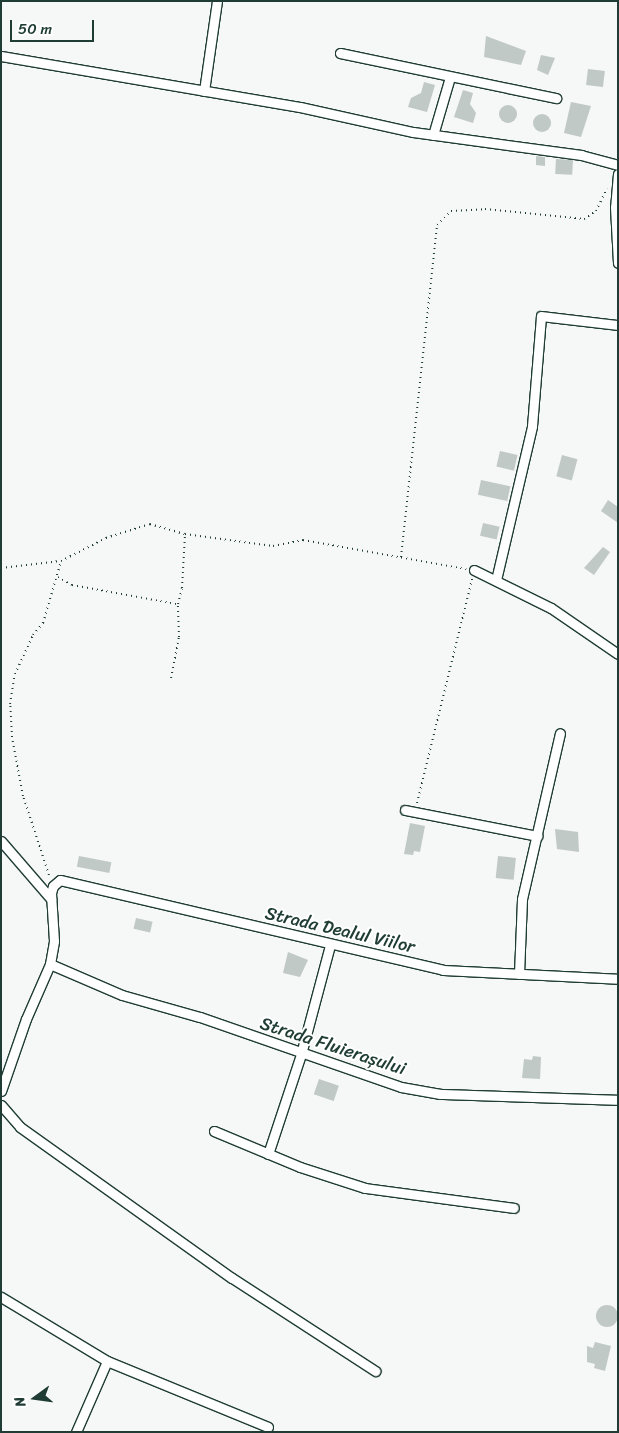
<!DOCTYPE html>
<meta charset="utf-8">
<style>
body{margin:0}
#map{position:relative;width:619px;height:1433px;overflow:hidden;background:#f6f7f7;font-family:Sriracha,sans-serif}
div>[style]{position:absolute}
.building>*{inset:0;background:#c0c9c6;transform-origin:0 0}
.round{border-radius:50%}
.path>*{height:2px;margin-top:-1px;transform-origin:0;background:repeating-linear-gradient(90deg,#1f3d34 0 1px,transparent 0 5px)}
.roads{filter:drop-shadow(1px 0 #1f3d34) drop-shadow(-1px 0 #1f3d34) drop-shadow(0 1px #1f3d34) drop-shadow(0 -1px #1f3d34)}
.street>*{height:9px;margin:-4.5px;padding:0 4.5px;transform-origin:4.5px;border-radius:4.5px;background:#fff}
span{translate:-50% -50%;white-space:nowrap;text-align:center;line-height:1.15;-webkit-text-stroke:4px #fff;paint-order:stroke}
.street-label{font-size:18px;color:#1f3d34}
.frame{position:absolute;inset:0;border:2px solid #1f3d34;pointer-events:none}
.north{position:absolute;left:10px;top:1373px;width:50px;height:50px;-webkit-text-stroke:4px #fff;paint-order:stroke;rotate:256deg;font-size:14px;font-weight:700;line-height:20px;text-align:center;color:#1f3d34}
.north::after{content:'';display:block;margin:auto;width:18px;height:22px;background:#1f3d34;clip-path:polygon(50% 0,100% 100%,50% 72%,0 100%)}
.scale{position:absolute;left:10px;top:20px;width:84px;height:22px;box-sizing:border-box;border:2px solid #1f3d34;border-top:0;padding-left:6px;font-size:15px;line-height:18px;white-space:nowrap;color:#1f3d34;-webkit-text-stroke:4px #fff;paint-order:stroke}
</style>
<div id="map">
<div class="building">
<div style="clip-path:polygon(486px 36px,526px 51px,521px 65px,484px 57px)"></div>
<div style="clip-path:polygon(541px 55px,555px 58px,548px 75px,537px 70px)"></div>
<div style="left:588px;top:69px;width:17px;height:16px;rotate:7deg"></div>
<div style="clip-path:polygon(424px 82px,435px 85px,427px 112px,408px 107px,411px 98px,421px 93px)"></div>
<div style="clip-path:polygon(463px 90px,473px 93px,470px 104px,476px 113px,473px 123px,454px 117px)"></div>
<div style="clip-path:polygon(571px 102px,591px 106px,581px 137px,564px 133px)"></div>
<div class="round" style="left:499px;top:105px;width:18px;height:18px"></div>
<div class="round" style="left:533px;top:114px;width:18px;height:18px"></div>
<div style="clip-path:polygon(536px 156px,545px 157px,545px 166px,536px 165px)"></div>
<div style="left:556px;top:159px;width:17px;height:15px;rotate:3deg"></div>
<div style="left:500px;top:451px;width:18px;height:16px;rotate:13deg"></div>
<div style="left:562px;top:455px;width:16px;height:22px;rotate:15deg"></div>
<div style="left:481px;top:480px;width:30px;height:15px;rotate:12deg"></div>
<div style="clip-path:polygon(608px 500px,618px 507px,618px 523px,601px 511px)"></div>
<div style="left:483px;top:523px;width:17px;height:13px;rotate:13deg"></div>
<div style="clip-path:polygon(603px 547px,610px 552px,594px 575px,584px 568px)"></div>
<div style="clip-path:polygon(410px 823px,425px 826px,420px 852px,414px 851px,413px 855px,404px 854px)"></div>
<div style="clip-path:polygon(555px 829px,578px 832px,579px 852px,557px 849px)"></div>
<div style="left:79px;top:856px;width:33px;height:11px;rotate:11deg"></div>
<div style="left:498px;top:856px;width:18px;height:22px;rotate:6deg"></div>
<div style="left:136px;top:918px;width:17px;height:11px;rotate:13deg"></div>
<div style="clip-path:polygon(288px 952px,308px 960px,300px 977px,283px 973px)"></div>
<div style="clip-path:polygon(533px 1056px,541px 1057px,540px 1079px,522px 1078px,524px 1059px,532px 1060px)"></div>
<div style="left:319px;top:1079px;width:21px;height:16px;rotate:19deg"></div>
<div class="round" style="left:596px;top:1305px;width:22px;height:22px"></div>
<div style="clip-path:polygon(595px 1342px,611px 1346px,605px 1371px,594px 1368px,595px 1364px,587px 1362px,587px 1346px,593px 1348px)"></div>
</div>
<div class="path">
<div style="left:401px;top:557px;width:334px;rotate:-83.8deg"></div>
<div style="left:437px;top:225px;width:20px;rotate:-45deg"></div>
<div style="left:451px;top:211px;width:34px;rotate:-3deg"></div>
<div style="left:485px;top:209px;width:100px;rotate:5.8deg"></div>
<div style="left:584px;top:219px;width:14px;rotate:-34deg"></div>
<div style="left:596px;top:211px;width:25px;rotate:-64deg"></div>
<div style="left:1px;top:568px;width:60px;rotate:-6.7deg"></div>
<div style="left:61px;top:561px;width:51px;rotate:-27.1deg"></div>
<div style="left:106px;top:538px;width:46px;rotate:-17.7deg"></div>
<div style="left:150px;top:524px;width:36px;rotate:16deg"></div>
<div style="left:185px;top:534px;width:89px;rotate:7.8deg"></div>
<div style="left:273px;top:546px;width:31px;rotate:-11deg"></div>
<div style="left:303px;top:540px;width:166px;rotate:10.1deg"></div>
<div style="left:58px;top:577px;width:16px;rotate:30deg"></div>
<div style="left:72px;top:585px;width:107px;rotate:10.3deg"></div>
<div style="left:171px;top:678px;width:42px;rotate:-79deg"></div>
<div style="left:179px;top:637px;width:33px;rotate:-92deg"></div>
<div style="left:178px;top:604px;width:16px;rotate:-76deg"></div>
<div style="left:182px;top:588px;width:54px;rotate:-86.8deg"></div>
<div style="left:417px;top:803px;width:231px;rotate:-76.2deg"></div>
<div style="left:49px;top:875px;width:83px;rotate:-108.2deg"></div>
<div style="left:23px;top:796px;width:60px;rotate:-100.6deg"></div>
<div style="left:12px;top:737px;width:33px;rotate:-93deg"></div>
<div style="left:10px;top:704px;width:30px;rotate:-81deg"></div>
<div style="left:15px;top:674px;width:43px;rotate:-65.2deg"></div>
<div style="left:33px;top:635px;width:16px;rotate:-50deg"></div>
<div style="left:43px;top:623px;width:65px;rotate:-73.8deg"></div>
</div>
<div class="roads">
<div class="street">
<div style="left:340px;top:53px;width:221px;rotate:11.8deg"></div>
<div style="left:1px;top:56px;width:303px;rotate:9.7deg"></div>
<div style="left:300px;top:107px;width:116px;rotate:12.5deg"></div>
<div style="left:413px;top:132px;width:170px;rotate:7.8deg"></div>
<div style="left:581px;top:155px;width:38px;rotate:15deg"></div>
<div style="left:204px;top:91px;width:91px;rotate:-81.8deg"></div>
<div style="left:433px;top:135px;width:60px;rotate:-73.7deg"></div>
<div style="left:618px;top:174px;width:33px;rotate:95deg"></div>
<div style="left:615px;top:207px;width:56px;rotate:86.9deg"></div>
<div style="left:474px;top:570px;width:86px;rotate:26.3deg"></div>
<div style="left:551px;top:608px;width:81px;rotate:34.5deg"></div>
<div style="left:496px;top:580px;width:158px;rotate:-76.8deg"></div>
<div style="left:532px;top:426px;width:110px;rotate:-85.3deg"></div>
<div style="left:541px;top:316px;width:78px;rotate:6.7deg"></div>
<div style="left:405px;top:810px;width:135px;rotate:11.1deg"></div>
<div style="left:1px;top:841px;width:77px;rotate:49.2deg"></div>
<div style="left:50px;top:964px;width:78px;rotate:23.3deg"></div>
<div style="left:122px;top:995px;width:81px;rotate:15.8deg"></div>
<div style="left:200px;top:1017px;width:213px;rotate:19.2deg"></div>
<div style="left:401px;top:1087px;width:40px;rotate:10deg"></div>
<div style="left:440px;top:1094px;width:178px;rotate:1.9deg"></div>
<div style="left:519px;top:974px;width:75px;rotate:-87.7deg"></div>
<div style="left:522px;top:899px;width:170px;rotate:-77.1deg"></div>
<div style="left:1px;top:1091px;width:76px;rotate:-70.9deg"></div>
<div style="left:26px;top:1019px;width:60px;rotate:-66.4deg"></div>
<div style="left:50px;top:964px;width:23px;rotate:-80deg"></div>
<div style="left:54px;top:941px;width:48px;rotate:-93.6deg"></div>
<div style="left:51px;top:893px;width:7px;rotate:-74deg"></div>
<div style="left:53px;top:886px;width:9px;rotate:-41deg"></div>
<div style="left:60px;top:880px;width:393px;rotate:13.2deg"></div>
<div style="left:443px;top:970px;width:175px;rotate:2.9deg"></div>
<div style="left:1px;top:1105px;width:29px;rotate:49deg"></div>
<div style="left:20px;top:1127px;width:260px;rotate:35.5deg"></div>
<div style="left:232px;top:1278px;width:171px;rotate:33deg"></div>
<div style="left:214px;top:1131px;width:93px;rotate:22.7deg"></div>
<div style="left:300px;top:1167px;width:68px;rotate:17.9deg"></div>
<div style="left:365px;top:1188px;width:150px;rotate:7.6deg"></div>
<div style="left:268px;top:1154px;width:105px;rotate:-71.7deg"></div>
<div style="left:301px;top:1054px;width:113px;rotate:-75.1deg"></div>
<div style="left:1px;top:1297px;width:124px;rotate:31.1deg"></div>
<div style="left:107px;top:1361px;width:174px;rotate:22.3deg"></div>
<div style="left:76px;top:1432px;width:77px;rotate:-66.4deg"></div>
</div>
</div>
<div class="street-label">
<span style="left:340px;top:930px;rotate:13deg">Strada Dealul Viilor</span>
<span style="left:333px;top:1046px;rotate:18deg">Strada Fluierașului</span>
</div>
<div class="frame"></div>
<div class="north">N</div>
<div class="scale">50 m</div>
</div>
